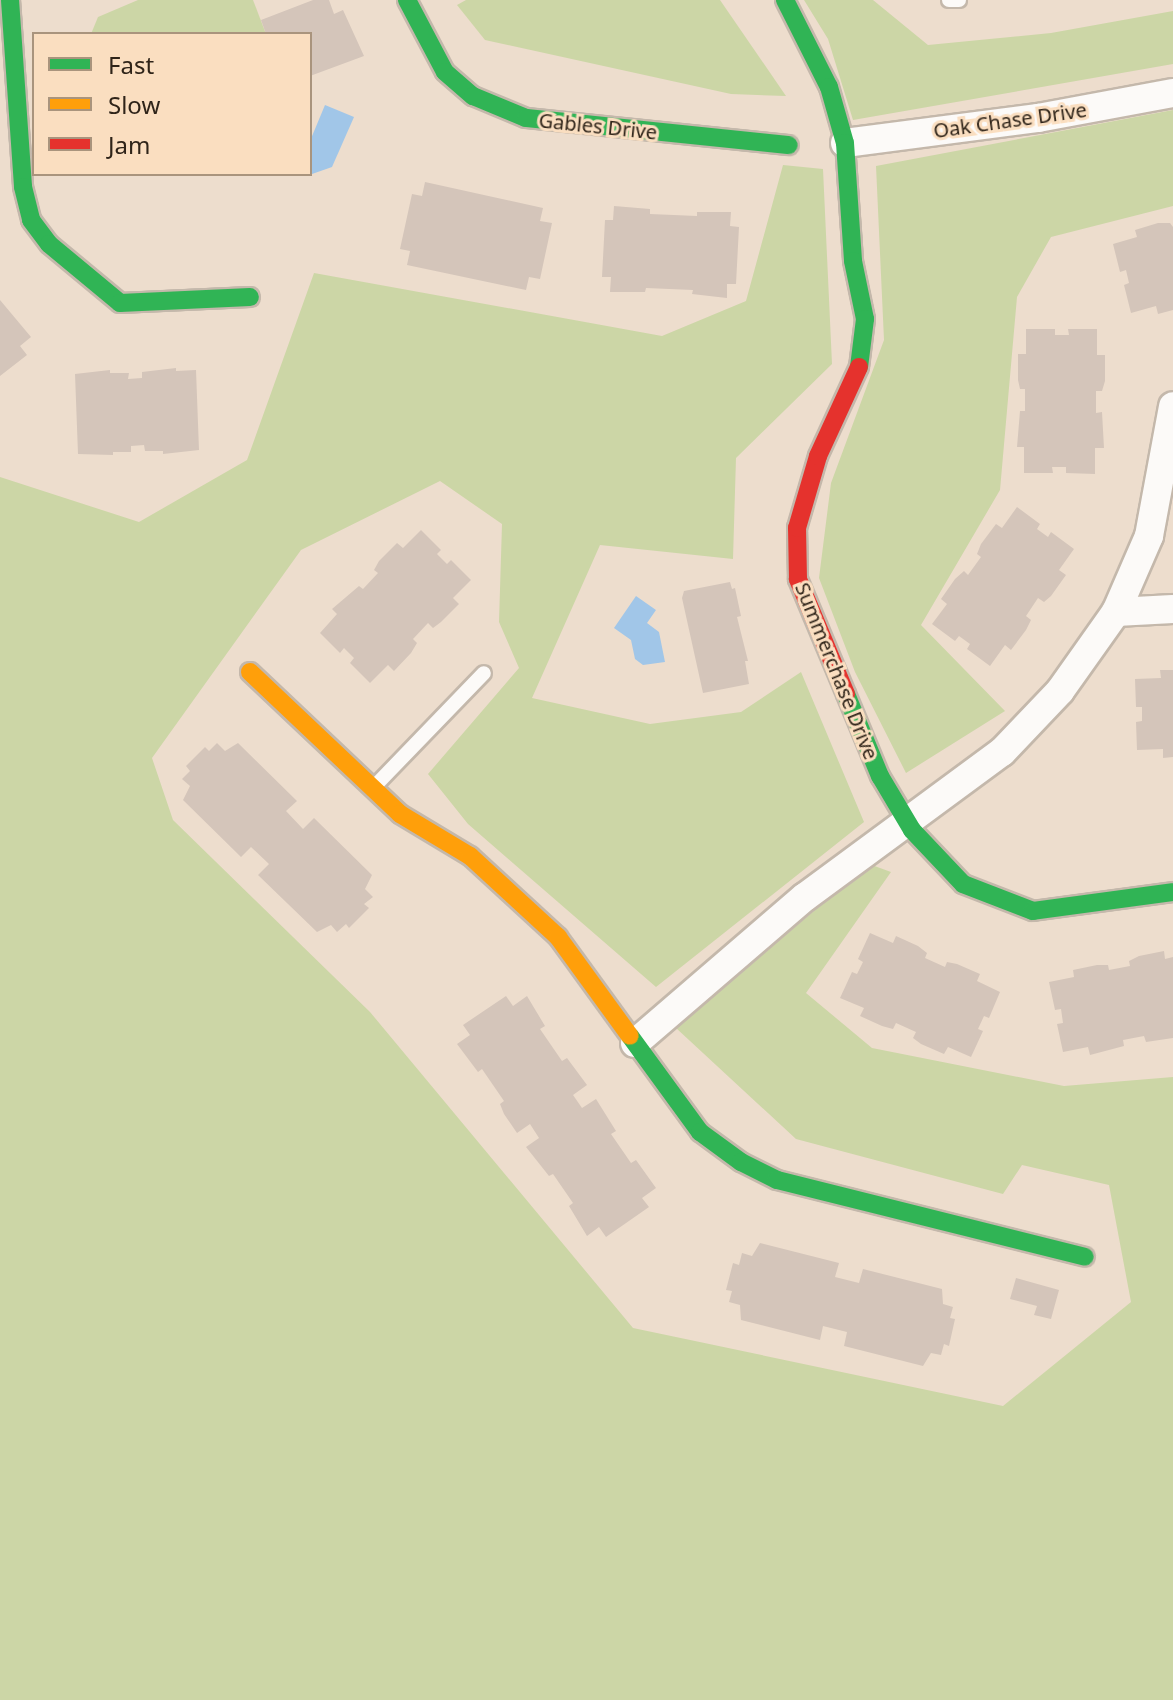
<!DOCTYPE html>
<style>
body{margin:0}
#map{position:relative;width:1173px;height:1700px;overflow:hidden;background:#edddcd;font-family:"Noto Sans",sans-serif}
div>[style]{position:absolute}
.green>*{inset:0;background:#ccd6a6}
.water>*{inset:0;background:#a1c6e8}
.building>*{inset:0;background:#d4c5ba}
.roads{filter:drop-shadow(2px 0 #c4b8ab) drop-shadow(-2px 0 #c4b8ab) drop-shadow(0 2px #c4b8ab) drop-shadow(0 -2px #c4b8ab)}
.lane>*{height:14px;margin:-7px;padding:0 7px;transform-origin:7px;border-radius:7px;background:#fcfaf8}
.street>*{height:28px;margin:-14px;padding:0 14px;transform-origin:14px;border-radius:14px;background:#fcfaf8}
.fast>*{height:18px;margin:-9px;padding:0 9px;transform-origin:9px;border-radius:9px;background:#30b455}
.slow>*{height:18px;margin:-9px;padding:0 9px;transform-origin:9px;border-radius:9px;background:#ff9f0a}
.jam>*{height:18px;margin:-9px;padding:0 9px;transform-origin:9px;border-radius:9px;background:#e5322d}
span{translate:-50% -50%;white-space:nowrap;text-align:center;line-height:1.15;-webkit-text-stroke:6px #fadec0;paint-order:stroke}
.street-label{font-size:20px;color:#2f2419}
.legend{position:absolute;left:32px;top:32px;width:280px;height:144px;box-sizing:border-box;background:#fadec0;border:2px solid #a9947d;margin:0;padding:10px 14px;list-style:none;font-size:24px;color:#2f2419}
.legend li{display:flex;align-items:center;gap:16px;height:40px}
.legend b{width:40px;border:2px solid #a9947d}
</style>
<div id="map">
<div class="green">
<div style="clip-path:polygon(138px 0,253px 0,266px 34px,91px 34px,98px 17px)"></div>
<div style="clip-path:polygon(466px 0,720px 0,786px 96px,731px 94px,485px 40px,457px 5px)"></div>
<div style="clip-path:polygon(804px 0,873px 0,928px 45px,1051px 33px,1173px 11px,1173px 64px,853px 120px,828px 39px)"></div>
<div style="clip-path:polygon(1173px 110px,1173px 206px,1051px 237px,1017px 297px,1000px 490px,921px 625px,1005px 711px,906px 773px,855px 672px,819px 578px,831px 483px,884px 340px,876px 166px)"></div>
<div style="clip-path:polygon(783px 165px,823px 169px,832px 364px,736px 458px,733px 559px,600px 545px,532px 698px,650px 724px,741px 712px,801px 672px,864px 822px,656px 987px,468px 824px,428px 774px,519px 668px,499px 622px,502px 524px,440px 481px,301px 550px,152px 758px,173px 820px,370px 1012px,633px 1328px,1003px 1406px,1131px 1302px,1109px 1185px,1022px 1165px,1003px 1194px,796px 1139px,676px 1028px,869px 864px,891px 872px,806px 993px,872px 1048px,1064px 1086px,1173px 1077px,1173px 1700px,0 1700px,0 477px,139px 522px,247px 460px,314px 273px,662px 336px,746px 301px)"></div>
</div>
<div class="water">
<div style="clip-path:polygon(325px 105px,354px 117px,332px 167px,312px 174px,310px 141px)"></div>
<div style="clip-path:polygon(636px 596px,656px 610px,647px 623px,659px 632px,665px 662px,643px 665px,635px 659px,631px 640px,614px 628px)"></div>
</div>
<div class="building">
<div style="clip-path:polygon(313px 0,329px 0,334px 14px,343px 10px,364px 56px,310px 76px,310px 34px,266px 34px,261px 20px)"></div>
<div style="clip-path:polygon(425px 182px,543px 208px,540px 221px,552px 223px,540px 279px,529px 277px,526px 290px,407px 265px,410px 251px,400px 249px,412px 194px,422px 196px)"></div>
<div style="clip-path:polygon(614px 206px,650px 209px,650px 214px,697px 216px,697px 212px,731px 212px,730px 226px,739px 227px,736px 284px,727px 284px,727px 298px,692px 294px,693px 290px,646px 288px,645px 292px,610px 292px,611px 277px,602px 277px,605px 220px,613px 220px)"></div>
<div style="clip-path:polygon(1158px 223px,1170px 223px,1173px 227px,1173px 310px,1158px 314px,1156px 306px,1131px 313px,1124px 285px,1129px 283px,1126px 270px,1120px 272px,1113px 244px,1137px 237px,1135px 230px)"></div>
<div style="clip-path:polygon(0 300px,31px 337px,20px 346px,27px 355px,0 376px)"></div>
<div style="clip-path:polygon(1026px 329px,1055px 329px,1055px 335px,1069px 335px,1068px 329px,1097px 329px,1097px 355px,1105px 355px,1105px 381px,1102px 391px,1096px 391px,1096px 413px,1102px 412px,1104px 448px,1095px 448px,1095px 474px,1066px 473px,1066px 467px,1052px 467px,1053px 473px,1024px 473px,1024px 447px,1017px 447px,1020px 411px,1025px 411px,1025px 389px,1020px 389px,1018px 380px,1018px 354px,1026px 354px)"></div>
<div style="clip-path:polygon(176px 368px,176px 371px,196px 370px,199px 450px,163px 454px,163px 451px,145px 451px,144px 445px,131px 446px,131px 452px,113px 452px,113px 455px,78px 454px,75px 374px,110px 370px,110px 373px,129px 373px,128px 379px,142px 378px,142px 372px)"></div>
<div style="clip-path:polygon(1017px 507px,1040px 524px,1037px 529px,1048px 537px,1051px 532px,1074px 549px,1059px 570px,1066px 575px,1051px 596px,1044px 602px,1038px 598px,1026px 616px,1031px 620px,1026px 630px,1011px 650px,1005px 645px,990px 666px,967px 649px,970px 644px,959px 636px,955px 641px,932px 624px,947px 604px,941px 599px,955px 579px,964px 571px,968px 575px,981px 557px,977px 554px,981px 544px,996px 524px,1002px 528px)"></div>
<div style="clip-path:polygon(421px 530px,441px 550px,437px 554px,447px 564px,451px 560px,471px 580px,453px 598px,459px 604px,441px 622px,433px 628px,428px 623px,413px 639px,417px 643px,411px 653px,394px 671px,388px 665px,370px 683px,350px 663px,354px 658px,344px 648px,340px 653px,320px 633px,337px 614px,332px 609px,359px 586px,363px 589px,378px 573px,374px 570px,379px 561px,397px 543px,403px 548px)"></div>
<div style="clip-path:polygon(730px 582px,732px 589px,735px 588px,741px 616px,737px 617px,748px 661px,745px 661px,749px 684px,703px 693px,682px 598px,684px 591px)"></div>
<div style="clip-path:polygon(1160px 670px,1173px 670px,1173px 757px,1163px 758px,1163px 749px,1137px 750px,1136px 722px,1142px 721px,1142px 707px,1136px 707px,1135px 679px,1161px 678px)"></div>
<div style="clip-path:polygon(217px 743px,225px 751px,238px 743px,297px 801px,286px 811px,303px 829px,314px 818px,372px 875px,365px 889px,373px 897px,364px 904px,369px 908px,349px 928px,346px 924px,337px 932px,331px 925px,317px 932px,258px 875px,269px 864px,251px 847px,241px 857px,183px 800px,190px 786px,182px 779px,190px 771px,186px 766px,205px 747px,209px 751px)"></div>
<div style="clip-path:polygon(870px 933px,893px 943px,896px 936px,918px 946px,927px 953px,925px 958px,945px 967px,947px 962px,957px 964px,980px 974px,977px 981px,1000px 992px,989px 1018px,984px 1016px,978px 1029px,983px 1031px,971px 1057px,948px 1047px,944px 1054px,921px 1044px,913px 1038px,916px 1032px,896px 1023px,893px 1029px,882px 1026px,860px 1016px,864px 1008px,840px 998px,852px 972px,857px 974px,863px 962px,858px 959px)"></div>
<div style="clip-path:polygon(1164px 951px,1165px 959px,1173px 957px,1173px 1038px,1146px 1042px,1144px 1036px,1123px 1040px,1124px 1046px,1090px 1055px,1088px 1047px,1063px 1052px,1057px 1024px,1063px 1023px,1061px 1009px,1055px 1010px,1049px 982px,1074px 977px,1073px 970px,1097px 965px,1108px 965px,1109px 970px,1130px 966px,1129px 961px,1139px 956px)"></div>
<div style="clip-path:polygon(506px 996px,513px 1006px,527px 996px,545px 1026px,540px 1029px,562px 1061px,567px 1058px,587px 1085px,573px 1095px,582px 1108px,596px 1099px,616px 1131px,611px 1134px,631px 1163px,636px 1160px,656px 1188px,642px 1198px,649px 1207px,606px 1237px,599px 1227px,587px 1236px,569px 1206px,573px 1203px,553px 1174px,549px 1176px,526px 1147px,539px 1138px,530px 1124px,517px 1133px,504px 1114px,500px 1104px,504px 1101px,482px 1069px,478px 1072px,457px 1044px,470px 1035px,463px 1025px)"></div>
<div style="clip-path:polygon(760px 1243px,839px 1263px,835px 1277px,859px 1283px,863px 1269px,942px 1289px,943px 1304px,953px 1307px,950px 1318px,955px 1319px,949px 1346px,944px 1344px,941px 1355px,931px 1353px,923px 1366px,844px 1346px,847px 1332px,823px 1326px,820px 1340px,741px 1320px,740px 1305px,729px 1302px,732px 1291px,726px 1290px,733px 1263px,739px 1265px,742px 1253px,752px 1256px)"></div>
<div style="clip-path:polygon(1016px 1278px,1059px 1290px,1051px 1319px,1034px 1315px,1037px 1306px,1010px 1299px)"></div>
</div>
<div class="roads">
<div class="lane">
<div style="left:949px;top:0;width:10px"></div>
<div style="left:372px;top:789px;width:161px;rotate:-46deg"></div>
</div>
<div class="street">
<div style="left:845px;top:143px;width:195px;rotate:-7.4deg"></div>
<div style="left:1038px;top:118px;width:137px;rotate:-10.5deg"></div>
<div style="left:1116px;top:612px;width:57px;rotate:-3deg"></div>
<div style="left:635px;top:1043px;width:224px;rotate:-40.7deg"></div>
<div style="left:805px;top:897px;width:245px;rotate:-36.4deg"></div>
<div style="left:1002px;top:752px;width:84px;rotate:-46.4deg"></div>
<div style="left:1060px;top:691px;width:97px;rotate:-54.7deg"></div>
<div style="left:1116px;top:612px;width:83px;rotate:-66.5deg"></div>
<div style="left:1149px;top:536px;width:132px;rotate:-79.5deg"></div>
</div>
<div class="fast">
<div style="left:10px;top:0;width:187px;rotate:86deg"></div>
<div style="left:23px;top:187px;width:34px;rotate:76deg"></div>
<div style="left:31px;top:220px;width:30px;rotate:53deg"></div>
<div style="left:49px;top:244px;width:92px;rotate:39.7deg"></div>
<div style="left:120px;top:303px;width:130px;rotate:-2.6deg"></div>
<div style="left:407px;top:0;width:81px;rotate:62.2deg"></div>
<div style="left:445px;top:72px;width:37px;rotate:41deg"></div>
<div style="left:473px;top:96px;width:57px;rotate:22.5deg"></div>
<div style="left:526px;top:118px;width:264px;rotate:5.9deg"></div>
<div style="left:785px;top:0;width:97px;rotate:63.2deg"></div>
<div style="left:829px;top:87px;width:58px;rotate:74.1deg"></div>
<div style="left:845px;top:143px;width:118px;rotate:86.1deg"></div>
<div style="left:853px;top:261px;width:59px;rotate:78.3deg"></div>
<div style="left:865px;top:319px;width:48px;rotate:97.1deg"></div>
<div style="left:846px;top:694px;width:89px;rotate:67.5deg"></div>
<div style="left:880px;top:776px;width:63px;rotate:59.3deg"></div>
<div style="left:912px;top:830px;width:74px;rotate:46.6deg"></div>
<div style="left:963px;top:884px;width:75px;rotate:21.1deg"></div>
<div style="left:1033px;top:911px;width:141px;rotate:-7.7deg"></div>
<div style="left:630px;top:1036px;width:119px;rotate:53.9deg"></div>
<div style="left:700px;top:1132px;width:51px;rotate:36.2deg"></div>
<div style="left:741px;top:1162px;width:40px;rotate:26.6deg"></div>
<div style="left:777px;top:1180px;width:317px;rotate:14deg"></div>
</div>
<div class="slow">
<div style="left:250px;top:672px;width:207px;rotate:43.4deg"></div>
<div style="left:400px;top:814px;width:82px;rotate:31deg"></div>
<div style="left:470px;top:856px;width:120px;rotate:42.6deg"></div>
<div style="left:558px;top:937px;width:122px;rotate:54deg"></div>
</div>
<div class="jam">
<div style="left:846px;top:694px;width:125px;rotate:-112.7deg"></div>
<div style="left:798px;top:579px;width:51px;rotate:-91.1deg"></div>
<div style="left:797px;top:528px;width:75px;rotate:-73.7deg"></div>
<div style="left:818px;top:456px;width:98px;rotate:-65.3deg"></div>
</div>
</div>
<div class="street-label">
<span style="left:1010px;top:120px;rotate:-8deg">Oak Chase Drive</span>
<span style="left:598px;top:126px;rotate:6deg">Gables Drive</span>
<span style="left:837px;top:671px;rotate:68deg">Summerchase Drive</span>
</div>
<ul class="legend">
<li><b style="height:10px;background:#30b455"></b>Fast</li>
<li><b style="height:10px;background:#ff9f0a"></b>Slow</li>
<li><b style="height:10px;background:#e5322d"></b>Jam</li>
</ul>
</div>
